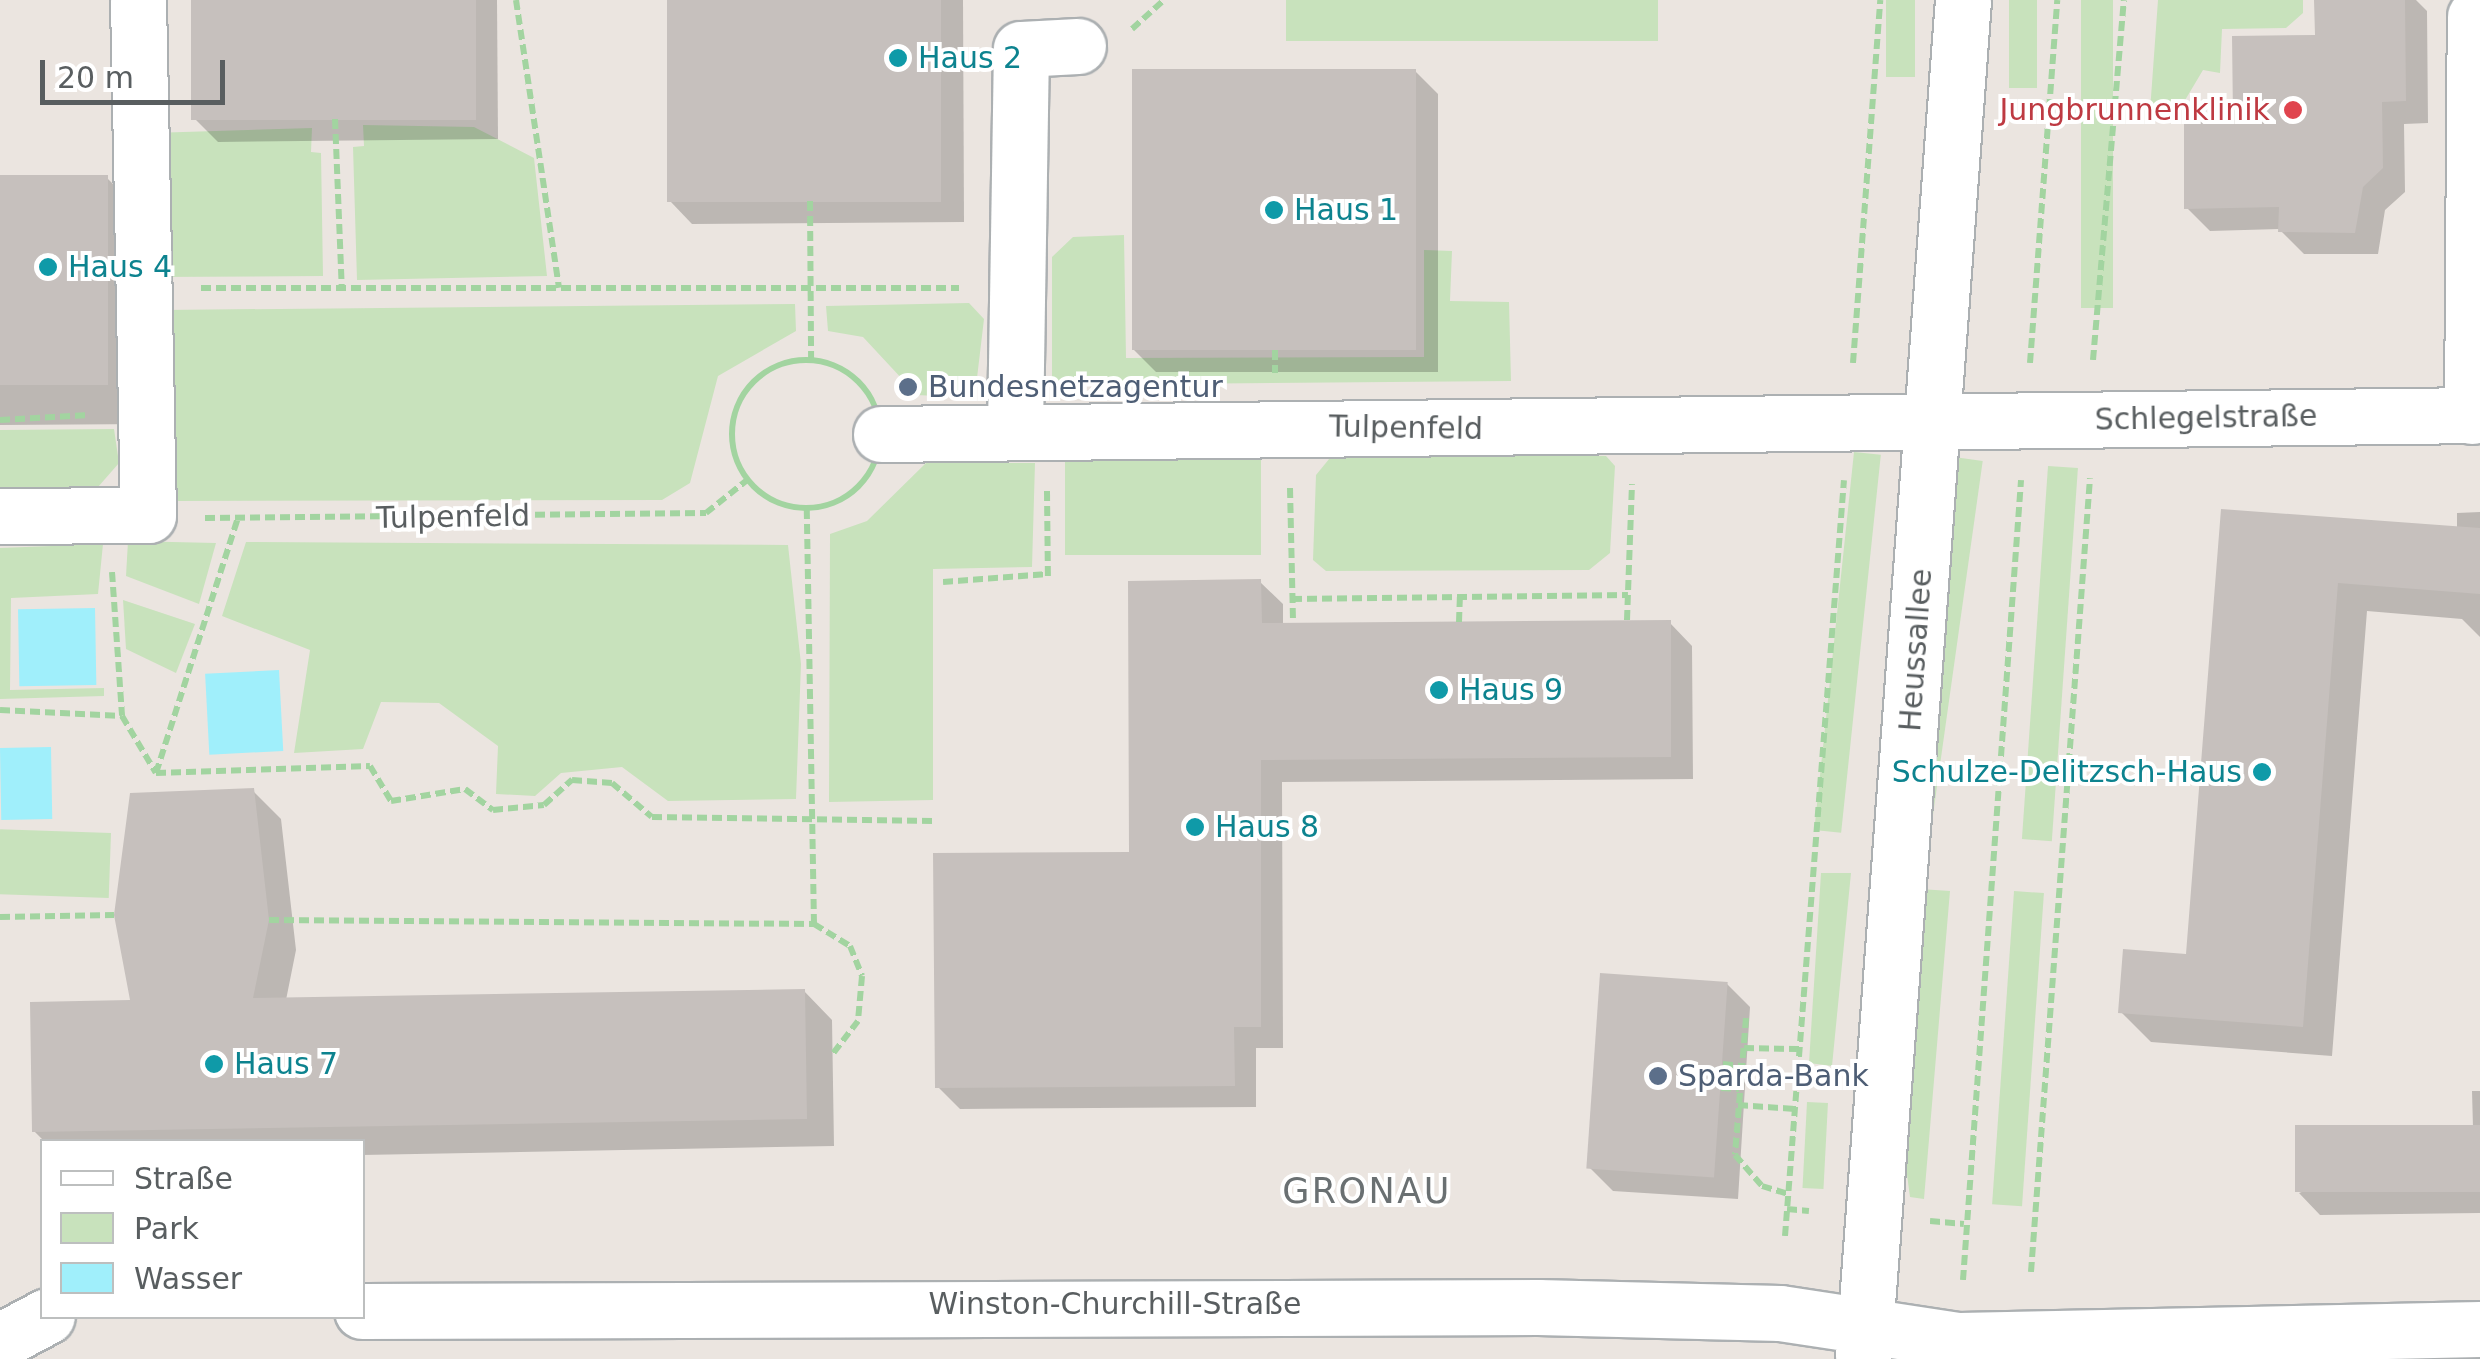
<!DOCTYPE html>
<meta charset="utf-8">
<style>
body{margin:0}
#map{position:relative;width:2480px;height:1359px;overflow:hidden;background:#ebe5e0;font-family:"DejaVu Sans",sans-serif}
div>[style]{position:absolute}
.green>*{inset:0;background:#c8e2bc;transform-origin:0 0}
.water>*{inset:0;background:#a0effb;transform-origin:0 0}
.shadow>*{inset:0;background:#0003}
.building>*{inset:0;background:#c6c0bd;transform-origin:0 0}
.path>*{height:6px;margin-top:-3px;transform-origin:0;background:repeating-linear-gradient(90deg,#a2d4a0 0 10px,transparent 0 15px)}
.path>.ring{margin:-3px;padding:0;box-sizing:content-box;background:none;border:6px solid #a2d4a0;border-radius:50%}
.roads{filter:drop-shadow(2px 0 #acb0b2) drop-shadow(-2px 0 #acb0b2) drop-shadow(0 2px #acb0b2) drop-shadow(0 -2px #acb0b2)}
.minor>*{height:55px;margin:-27.5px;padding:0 27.5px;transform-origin:27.5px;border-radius:27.5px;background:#fff}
.dots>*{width:28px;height:28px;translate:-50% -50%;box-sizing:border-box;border:5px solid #fff;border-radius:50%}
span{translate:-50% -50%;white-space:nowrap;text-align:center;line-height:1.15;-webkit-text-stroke:8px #fff;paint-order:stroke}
.culture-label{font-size:30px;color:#0d838f}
.left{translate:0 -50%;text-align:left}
.right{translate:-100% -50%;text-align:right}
.health-label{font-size:30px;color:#be3a42}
.service-label{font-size:30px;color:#4e5e75}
.street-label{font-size:30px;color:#595e60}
.quarter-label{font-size:35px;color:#6a7072;letter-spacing:2.5px}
.legend{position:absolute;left:40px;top:1139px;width:325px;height:180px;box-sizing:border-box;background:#fff;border:2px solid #bdbfbf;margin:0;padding:12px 18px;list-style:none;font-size:30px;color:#595e60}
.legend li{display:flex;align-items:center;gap:20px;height:50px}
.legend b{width:50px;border:2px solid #bdbfbf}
.scale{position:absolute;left:40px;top:60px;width:185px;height:45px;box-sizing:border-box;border:5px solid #595e60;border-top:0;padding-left:12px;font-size:30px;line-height:35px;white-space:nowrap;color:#595e60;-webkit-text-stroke:8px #fff;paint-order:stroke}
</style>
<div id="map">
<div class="green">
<div style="left:1286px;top:0;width:372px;height:41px"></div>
<div style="left:1886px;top:0;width:29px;height:77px"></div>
<div style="left:2009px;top:0;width:28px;height:88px"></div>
<div style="left:2081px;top:0;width:32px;height:308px"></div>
<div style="clip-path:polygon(2158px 0,2303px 0,2303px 13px,2286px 28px,2222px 29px,2220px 73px,2203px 70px,2178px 112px,2150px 111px)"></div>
<div style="clip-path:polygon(363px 125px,474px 127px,534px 158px,547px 276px,357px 280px,353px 147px,364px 146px)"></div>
<div style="clip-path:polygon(312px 128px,311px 152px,321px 153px,323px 276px,154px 277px,151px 133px)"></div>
<div style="clip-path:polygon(1124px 235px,1126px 358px,1424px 357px,1424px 250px,1452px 251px,1450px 301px,1509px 302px,1511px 381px,1052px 385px,1052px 257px,1073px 237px)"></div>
<div style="clip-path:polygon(969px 303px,984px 319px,977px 378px,955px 397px,917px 395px,863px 337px,828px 331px,826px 306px)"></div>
<div style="clip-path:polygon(795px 304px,796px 331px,718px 376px,690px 483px,662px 500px,174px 501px,163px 310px)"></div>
<div style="clip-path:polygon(114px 429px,119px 463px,98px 487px,0 489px,0 430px)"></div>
<div style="left:1854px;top:452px;width:27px;height:380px;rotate:6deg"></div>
<div style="clip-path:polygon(1334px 453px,1606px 456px,1615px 466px,1610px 553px,1589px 570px,1326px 571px,1313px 560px,1316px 475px)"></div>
<div style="left:1954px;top:457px;width:29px;height:373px;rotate:8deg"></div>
<div style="left:1065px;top:460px;width:196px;height:95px"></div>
<div style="clip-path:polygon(926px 463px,1035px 463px,1032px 567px,933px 569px,933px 800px,829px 802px,830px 534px,867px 521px)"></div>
<div style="left:2048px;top:466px;width:30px;height:374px;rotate:4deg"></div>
<div style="clip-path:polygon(128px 541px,216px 543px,199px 604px,126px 576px)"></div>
<div style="clip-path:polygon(246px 542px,788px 545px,801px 664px,796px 799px,668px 801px,622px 767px,561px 773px,535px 796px,496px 794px,498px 746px,439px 703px,381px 702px,363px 749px,294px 753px,310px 650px,222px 616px)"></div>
<div style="clip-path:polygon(103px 544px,98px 594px,11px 598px,10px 690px,104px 688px,104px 696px,0 699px,0 548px)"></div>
<div style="clip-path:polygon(123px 600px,195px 624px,176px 673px,126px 649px)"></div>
<div style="left:111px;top:833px;width:65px;height:111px;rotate:92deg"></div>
<div style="clip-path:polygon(1821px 873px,1851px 873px,1832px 1066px,1809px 1063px)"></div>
<div style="clip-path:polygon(1920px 889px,1950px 891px,1924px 1199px,1910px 1197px,1902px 1137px)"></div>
<div style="left:2014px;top:891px;width:30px;height:314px;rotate:4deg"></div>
<div style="left:1807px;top:1102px;width:21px;height:86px;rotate:3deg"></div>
</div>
<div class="water">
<div style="left:95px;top:608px;width:77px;height:77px;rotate:89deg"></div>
<div style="left:279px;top:670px;width:81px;height:74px;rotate:87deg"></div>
<div style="left:51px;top:747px;width:72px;height:51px;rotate:89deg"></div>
</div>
<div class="shadow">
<div style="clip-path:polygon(194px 0,497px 0,498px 139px,218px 142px,195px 119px)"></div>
<div style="clip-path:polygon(669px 0,963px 0,964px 222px,692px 224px,670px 201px)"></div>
<div style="clip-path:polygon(2317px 0,2416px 0,2427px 11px,2428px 123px,2404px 124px,2405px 192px,2385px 210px,2378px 254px,2304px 254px,2279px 229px,2210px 231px,2187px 208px,2235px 121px,2318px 37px)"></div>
<div style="clip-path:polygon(1415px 71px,1438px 94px,1438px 372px,1156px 372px,1134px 350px)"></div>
<div style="clip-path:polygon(106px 177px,147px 218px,150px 424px,0 425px,0 178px)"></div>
<div style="clip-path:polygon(2223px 511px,2457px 528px,2457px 513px,2480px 512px,2480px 637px,2462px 619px,2367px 611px,2332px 1056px,2151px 1042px,2121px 1012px,2188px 957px)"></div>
<div style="clip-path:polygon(1260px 582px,1283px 604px,1283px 625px,1670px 623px,1692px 646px,1693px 779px,1282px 782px,1283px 1048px,1256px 1048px,1256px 1107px,960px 1109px,937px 1086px,1132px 854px)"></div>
<div style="clip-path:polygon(253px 791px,281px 819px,296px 950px,286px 1000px,804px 991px,832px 1020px,834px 1146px,362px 1155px,362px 1142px,45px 1142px,34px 1131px,133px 1003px)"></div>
<div style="clip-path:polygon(1727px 984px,1750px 1007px,1738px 1199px,1613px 1191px,1590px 1168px)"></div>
<div style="clip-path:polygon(2472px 1091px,2480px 1091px,2480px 1213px,2320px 1215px,2299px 1193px,2473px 1128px)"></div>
</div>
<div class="building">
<div style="left:191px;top:0;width:285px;height:120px"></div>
<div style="left:667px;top:0;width:274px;height:202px"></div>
<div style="clip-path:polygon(2314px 0,2405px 0,2406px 101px,2382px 102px,2383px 168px,2363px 187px,2355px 233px,2278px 232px,2279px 207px,2184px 209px,2184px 117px,2233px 118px,2232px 36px,2315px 35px)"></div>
<div style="left:1416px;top:69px;width:281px;height:284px;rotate:90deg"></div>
<div style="left:0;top:175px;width:108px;height:210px"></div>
<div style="clip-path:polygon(2221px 509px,2480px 528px,2480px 594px,2338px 583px,2303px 1027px,2118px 1013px,2123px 949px,2186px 954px)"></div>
<div style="clip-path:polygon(1261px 579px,1262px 623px,1671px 620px,1671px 757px,1261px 760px,1261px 1027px,1234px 1027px,1235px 1086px,935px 1088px,933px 853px,1129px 852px,1128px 581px)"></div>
<div style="clip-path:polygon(254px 788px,269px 920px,253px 998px,805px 989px,807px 1119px,32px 1132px,30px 1002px,130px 1000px,114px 915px,130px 793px)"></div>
<div style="left:1600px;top:973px;width:128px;height:196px;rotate:4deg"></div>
<div style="left:2480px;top:1125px;width:67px;height:185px;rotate:90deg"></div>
</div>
<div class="path">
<div style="left:516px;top:0;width:291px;rotate:81.5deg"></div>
<div style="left:1132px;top:29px;width:43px;rotate:-42.2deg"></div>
<div style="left:335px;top:119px;width:171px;rotate:87.7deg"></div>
<div style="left:810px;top:201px;width:158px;rotate:89.6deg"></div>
<div style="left:201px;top:288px;width:758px"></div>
<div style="left:1275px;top:350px;width:23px;rotate:90deg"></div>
<div class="ring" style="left:732px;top:360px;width:142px;height:142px"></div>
<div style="left:2093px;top:360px;width:361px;rotate:-85.1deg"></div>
<div style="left:1853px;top:363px;width:364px;rotate:-85.7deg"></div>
<div style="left:2030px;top:363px;width:364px;rotate:-85.7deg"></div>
<div style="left:0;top:420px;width:89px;rotate:-3.2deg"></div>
<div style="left:1290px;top:488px;width:135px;rotate:88.7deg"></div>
<div style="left:1047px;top:491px;width:90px;rotate:89.4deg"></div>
<div style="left:205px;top:518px;width:501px;rotate:-0.57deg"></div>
<div style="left:706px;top:513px;width:53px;rotate:-38.8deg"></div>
<div style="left:112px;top:572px;width:144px;rotate:86deg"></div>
<div style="left:122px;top:716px;width:66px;rotate:59.2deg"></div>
<div style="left:156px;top:773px;width:266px;rotate:-72.2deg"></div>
<div style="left:943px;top:582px;width:105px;rotate:-4.4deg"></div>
<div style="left:1292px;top:599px;width:336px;rotate:-0.7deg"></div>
<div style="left:1627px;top:620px;width:136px;rotate:-87.9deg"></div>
<div style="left:1459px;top:622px;width:25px;rotate:-88deg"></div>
<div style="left:0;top:710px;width:122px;rotate:2.8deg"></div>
<div style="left:156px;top:773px;width:214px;rotate:-1.9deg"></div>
<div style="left:370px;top:766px;width:41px;rotate:59deg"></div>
<div style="left:391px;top:801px;width:75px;rotate:-9.2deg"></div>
<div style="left:465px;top:789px;width:35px;rotate:37deg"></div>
<div style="left:493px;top:810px;width:51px;rotate:-5.6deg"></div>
<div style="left:544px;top:805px;width:38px;rotate:-42deg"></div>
<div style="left:572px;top:780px;width:40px;rotate:4.3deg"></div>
<div style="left:612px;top:783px;width:52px;rotate:40.4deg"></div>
<div style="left:652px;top:817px;width:281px;rotate:0.8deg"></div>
<div style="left:0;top:917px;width:114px;rotate:-1deg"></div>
<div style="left:269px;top:920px;width:545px;rotate:0.42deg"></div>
<div style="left:814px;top:924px;width:415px;rotate:-91deg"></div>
<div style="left:814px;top:924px;width:42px;rotate:31.4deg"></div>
<div style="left:850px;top:946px;width:32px;rotate:68deg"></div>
<div style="left:862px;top:976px;width:45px;rotate:95.1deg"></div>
<div style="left:858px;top:1021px;width:44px;rotate:127.6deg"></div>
<div style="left:1746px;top:1018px;width:137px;rotate:94.6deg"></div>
<div style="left:1735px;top:1155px;width:41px;rotate:48.9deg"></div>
<div style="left:1762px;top:1186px;width:28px;rotate:17deg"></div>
<div style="left:1744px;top:1048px;width:53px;rotate:1.1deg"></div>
<div style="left:1723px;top:1064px;width:18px;rotate:6deg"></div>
<div style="left:1721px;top:1088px;width:18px;rotate:3deg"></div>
<div style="left:1738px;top:1105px;width:57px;rotate:4deg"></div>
<div style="left:1787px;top:1209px;width:22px;rotate:5deg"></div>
<div style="left:1930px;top:1221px;width:34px;rotate:5deg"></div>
<div style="left:1785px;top:1236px;width:758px;rotate:-85.54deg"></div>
<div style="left:2031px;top:1272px;width:796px;rotate:-85.75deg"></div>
<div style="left:1963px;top:1280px;width:802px;rotate:-85.85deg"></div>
</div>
<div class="roads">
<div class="minor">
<div style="left:2472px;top:416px;width:399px;rotate:-89.6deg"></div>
<div style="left:1015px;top:429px;width:380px;rotate:-89.1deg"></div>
<div style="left:1021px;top:49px;width:57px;rotate:-3deg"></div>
<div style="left:881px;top:434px;width:1599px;rotate:-0.68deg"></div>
<div style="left:0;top:516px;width:148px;rotate:-0.4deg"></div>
<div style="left:148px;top:515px;width:515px;rotate:-91.11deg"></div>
<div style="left:362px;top:1311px;width:1176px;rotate:-0.19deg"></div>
<div style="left:1538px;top:1307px;width:242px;rotate:1.4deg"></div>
<div style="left:1780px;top:1313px;width:181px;rotate:8.6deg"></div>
<div style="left:1959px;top:1340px;width:521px;rotate:-1.21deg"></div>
<div style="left:0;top:1341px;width:53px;rotate:-28deg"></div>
<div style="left:1863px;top:1358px;width:1362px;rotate:-85.79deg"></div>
</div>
</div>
<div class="dots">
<div style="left:898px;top:58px;background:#0f9aa8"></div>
<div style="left:2293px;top:110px;background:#e0444e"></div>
<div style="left:1274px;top:210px;background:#0f9aa8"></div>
<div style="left:48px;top:267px;background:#0f9aa8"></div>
<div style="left:908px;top:387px;background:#5c6f8a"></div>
<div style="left:1439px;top:690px;background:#0f9aa8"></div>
<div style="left:2262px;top:772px;background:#0f9aa8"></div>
<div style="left:1195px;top:827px;background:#0f9aa8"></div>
<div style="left:214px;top:1064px;background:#0f9aa8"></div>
<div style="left:1658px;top:1076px;background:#5c6f8a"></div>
</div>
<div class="culture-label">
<span class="left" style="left:918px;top:58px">Haus 2</span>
<span class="left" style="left:1294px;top:210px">Haus 1</span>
<span class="left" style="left:68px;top:267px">Haus 4</span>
<span class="left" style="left:1459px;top:690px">Haus 9</span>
<span class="right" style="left:2242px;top:772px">Schulze-Delitzsch-Haus</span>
<span class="left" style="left:1215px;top:827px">Haus 8</span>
<span class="left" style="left:234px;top:1064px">Haus 7</span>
</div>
<div class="health-label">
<span class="right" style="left:2270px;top:110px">Jungbrunnenklinik</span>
</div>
<div class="service-label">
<span class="left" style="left:928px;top:387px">Bundesnetzagentur</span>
<span class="left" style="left:1678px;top:1076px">Sparda-Bank</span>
</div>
<div class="street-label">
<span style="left:2206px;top:418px;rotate:-1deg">Schlegelstraße</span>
<span style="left:1406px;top:428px;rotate:1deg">Tulpenfeld</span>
<span style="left:453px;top:517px;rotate:-1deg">Tulpenfeld</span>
<span style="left:1916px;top:650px;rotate:-86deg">Heussallee</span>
<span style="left:1115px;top:1304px">Winston-Churchill-Straße</span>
</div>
<div class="quarter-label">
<span style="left:1367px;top:1191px">GRONAU</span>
</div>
<ul class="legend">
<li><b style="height:12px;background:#fff"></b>Straße</li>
<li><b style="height:28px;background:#c8e2bc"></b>Park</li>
<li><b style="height:28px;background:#a0effb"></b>Wasser</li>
</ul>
<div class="scale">20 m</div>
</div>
